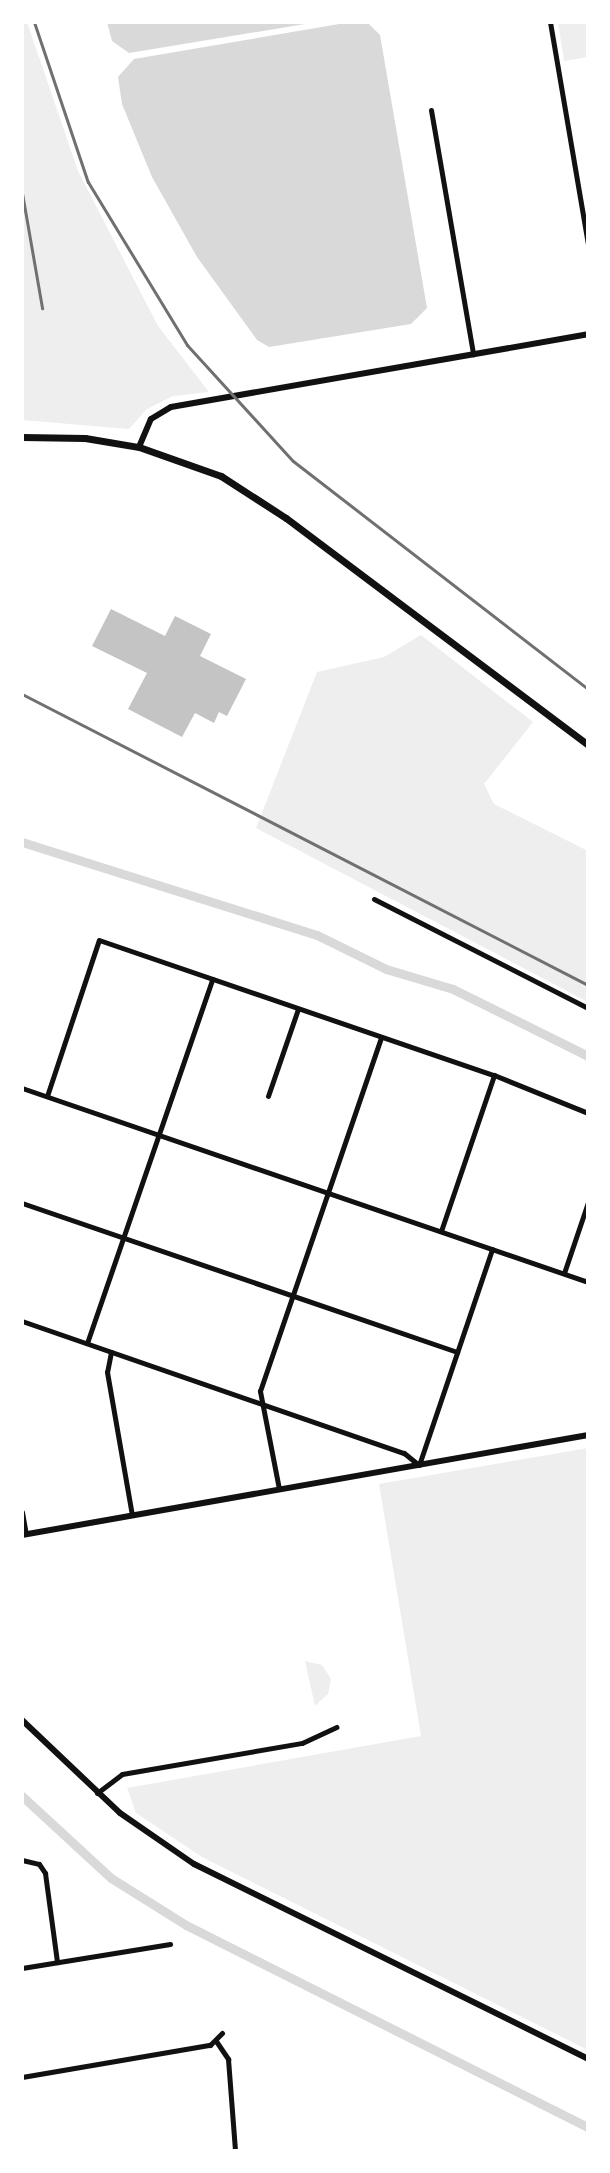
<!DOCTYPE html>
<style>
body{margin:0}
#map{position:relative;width:610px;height:2173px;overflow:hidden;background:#fff;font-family:Raleway,sans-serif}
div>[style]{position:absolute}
.green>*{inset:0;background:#eee}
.water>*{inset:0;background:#d9d9d9}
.canal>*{height:9px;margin:-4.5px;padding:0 4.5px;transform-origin:4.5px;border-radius:4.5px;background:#d9d9d9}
.building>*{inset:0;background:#c4c4c4}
.minor>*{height:5px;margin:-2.5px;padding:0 2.5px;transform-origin:2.5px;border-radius:2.5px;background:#111}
.tertiary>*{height:6px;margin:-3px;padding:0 3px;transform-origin:3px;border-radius:3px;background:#111}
.primary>*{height:7px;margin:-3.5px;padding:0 3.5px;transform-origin:3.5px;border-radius:3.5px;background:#111}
.rail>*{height:3px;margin:-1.5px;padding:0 1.5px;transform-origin:1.5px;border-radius:1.5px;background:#707070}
span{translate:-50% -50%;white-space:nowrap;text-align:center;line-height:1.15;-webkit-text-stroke:6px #fff;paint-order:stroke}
.frame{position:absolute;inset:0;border:24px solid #fff;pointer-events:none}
</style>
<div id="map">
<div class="green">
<div style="clip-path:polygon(22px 22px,27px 22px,78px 171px,158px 326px,209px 392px,173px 396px,147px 409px,129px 429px,22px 420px)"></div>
<div style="clip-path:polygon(558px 22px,588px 22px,588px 57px,564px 61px)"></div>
<div style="clip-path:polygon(421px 635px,533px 722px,484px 784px,494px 804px,588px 851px,588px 1002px,256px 828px,317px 672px,384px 657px)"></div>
<div style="clip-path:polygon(588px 1448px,588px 2050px,202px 1857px,136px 1813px,127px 1788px,421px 1736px,379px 1484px)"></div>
<div style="clip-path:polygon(305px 1661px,322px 1665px,331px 1679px,328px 1694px,315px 1706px)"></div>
</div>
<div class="water">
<div style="clip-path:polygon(107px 22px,317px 22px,129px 53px,112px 41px)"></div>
<div style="clip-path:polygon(351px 22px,367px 22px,380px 35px,427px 308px,411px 324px,269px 347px,257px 340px,197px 257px,152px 177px,122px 104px,118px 77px,134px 59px)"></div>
</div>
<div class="canal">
<div style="left:22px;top:842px;width:309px;rotate:17.5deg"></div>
<div style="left:317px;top:935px;width:77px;rotate:26.2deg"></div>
<div style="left:386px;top:969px;width:70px;rotate:16.6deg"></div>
<div style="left:453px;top:989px;width:151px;rotate:26.4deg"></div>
<div style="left:22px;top:1796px;width:121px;rotate:42.7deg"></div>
<div style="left:111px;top:1878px;width:89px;rotate:32.1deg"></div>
<div style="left:186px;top:1925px;width:450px;rotate:26.7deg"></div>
</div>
<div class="building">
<div style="clip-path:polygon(111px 609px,165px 636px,175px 616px,211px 634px,200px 656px,246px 679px,227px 716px,219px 712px,214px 723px,195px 713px,182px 737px,128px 709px,147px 673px,92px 646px)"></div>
</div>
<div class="minor">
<div style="left:550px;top:22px;width:225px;rotate:80.3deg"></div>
<div style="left:431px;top:110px;width:248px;rotate:80.2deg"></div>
<div style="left:374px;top:899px;width:240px;rotate:27deg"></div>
<div style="left:22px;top:1088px;width:598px;rotate:18.92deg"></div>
<div style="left:47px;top:1096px;width:164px;rotate:-71.6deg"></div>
<div style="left:99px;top:940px;width:417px;rotate:18.9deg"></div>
<div style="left:494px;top:1075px;width:101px;rotate:22deg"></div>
<div style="left:268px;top:1096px;width:92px;rotate:-71deg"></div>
<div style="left:22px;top:1203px;width:460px;rotate:18.9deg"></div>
<div style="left:441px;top:1231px;width:165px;rotate:-71.2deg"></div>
<div style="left:564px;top:1273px;width:75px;rotate:-71.3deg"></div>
<div style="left:22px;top:1321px;width:404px;rotate:19.1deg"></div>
<div style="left:404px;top:1453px;width:19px;rotate:39deg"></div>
<div style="left:419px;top:1465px;width:228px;rotate:-71.3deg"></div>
<div style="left:87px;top:1343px;width:385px;rotate:-71deg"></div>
<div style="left:111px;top:1352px;width:20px;rotate:101deg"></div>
<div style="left:107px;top:1372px;width:145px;rotate:80.1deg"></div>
<div style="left:279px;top:1489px;width:100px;rotate:-101deg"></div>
<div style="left:260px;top:1391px;width:374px;rotate:-71.1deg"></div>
<div style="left:22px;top:1512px;width:22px;rotate:80deg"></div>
<div style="left:97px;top:1793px;width:31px;rotate:-37deg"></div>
<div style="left:122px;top:1774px;width:183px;rotate:-9.8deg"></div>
<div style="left:302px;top:1743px;width:38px;rotate:-25deg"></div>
<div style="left:22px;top:1860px;width:17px;rotate:13deg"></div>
<div style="left:39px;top:1864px;width:11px;rotate:56deg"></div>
<div style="left:45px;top:1873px;width:90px;rotate:82.3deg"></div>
<div style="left:22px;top:1968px;width:150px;rotate:-9.2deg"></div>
<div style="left:216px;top:2041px;width:22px;rotate:56deg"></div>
<div style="left:228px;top:2059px;width:92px;rotate:85.6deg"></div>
<div style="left:22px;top:2077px;width:191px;rotate:-9.7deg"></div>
<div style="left:210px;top:2045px;width:17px;rotate:-45deg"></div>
</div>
<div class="tertiary">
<div style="left:139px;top:447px;width:30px;rotate:-67deg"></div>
<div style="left:151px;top:419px;width:23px;rotate:-31deg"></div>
<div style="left:171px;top:407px;width:423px;rotate:-9.9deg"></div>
<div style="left:22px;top:1535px;width:575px;rotate:-10.02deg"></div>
<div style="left:22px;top:1720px;width:135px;rotate:43.5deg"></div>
<div style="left:120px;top:1813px;width:90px;rotate:34.6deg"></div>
<div style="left:194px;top:1864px;width:440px;rotate:26.3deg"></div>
</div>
<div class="primary">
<div style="left:22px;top:437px;width:63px;rotate:0.9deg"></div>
<div style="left:85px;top:438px;width:55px;rotate:9.5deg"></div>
<div style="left:139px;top:447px;width:87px;rotate:19.5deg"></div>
<div style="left:221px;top:476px;width:77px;rotate:32.9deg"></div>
<div style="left:286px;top:518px;width:378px;rotate:36.9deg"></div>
</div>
<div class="rail">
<div style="left:34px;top:22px;width:169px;rotate:71.4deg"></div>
<div style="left:88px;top:182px;width:191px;rotate:58.7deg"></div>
<div style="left:187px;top:345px;width:157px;rotate:47.6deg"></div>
<div style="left:293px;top:461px;width:373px;rotate:37.7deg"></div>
<div style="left:22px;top:193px;width:117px;rotate:80.1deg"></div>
<div style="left:22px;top:694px;width:636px;rotate:27.21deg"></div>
</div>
<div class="frame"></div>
</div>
